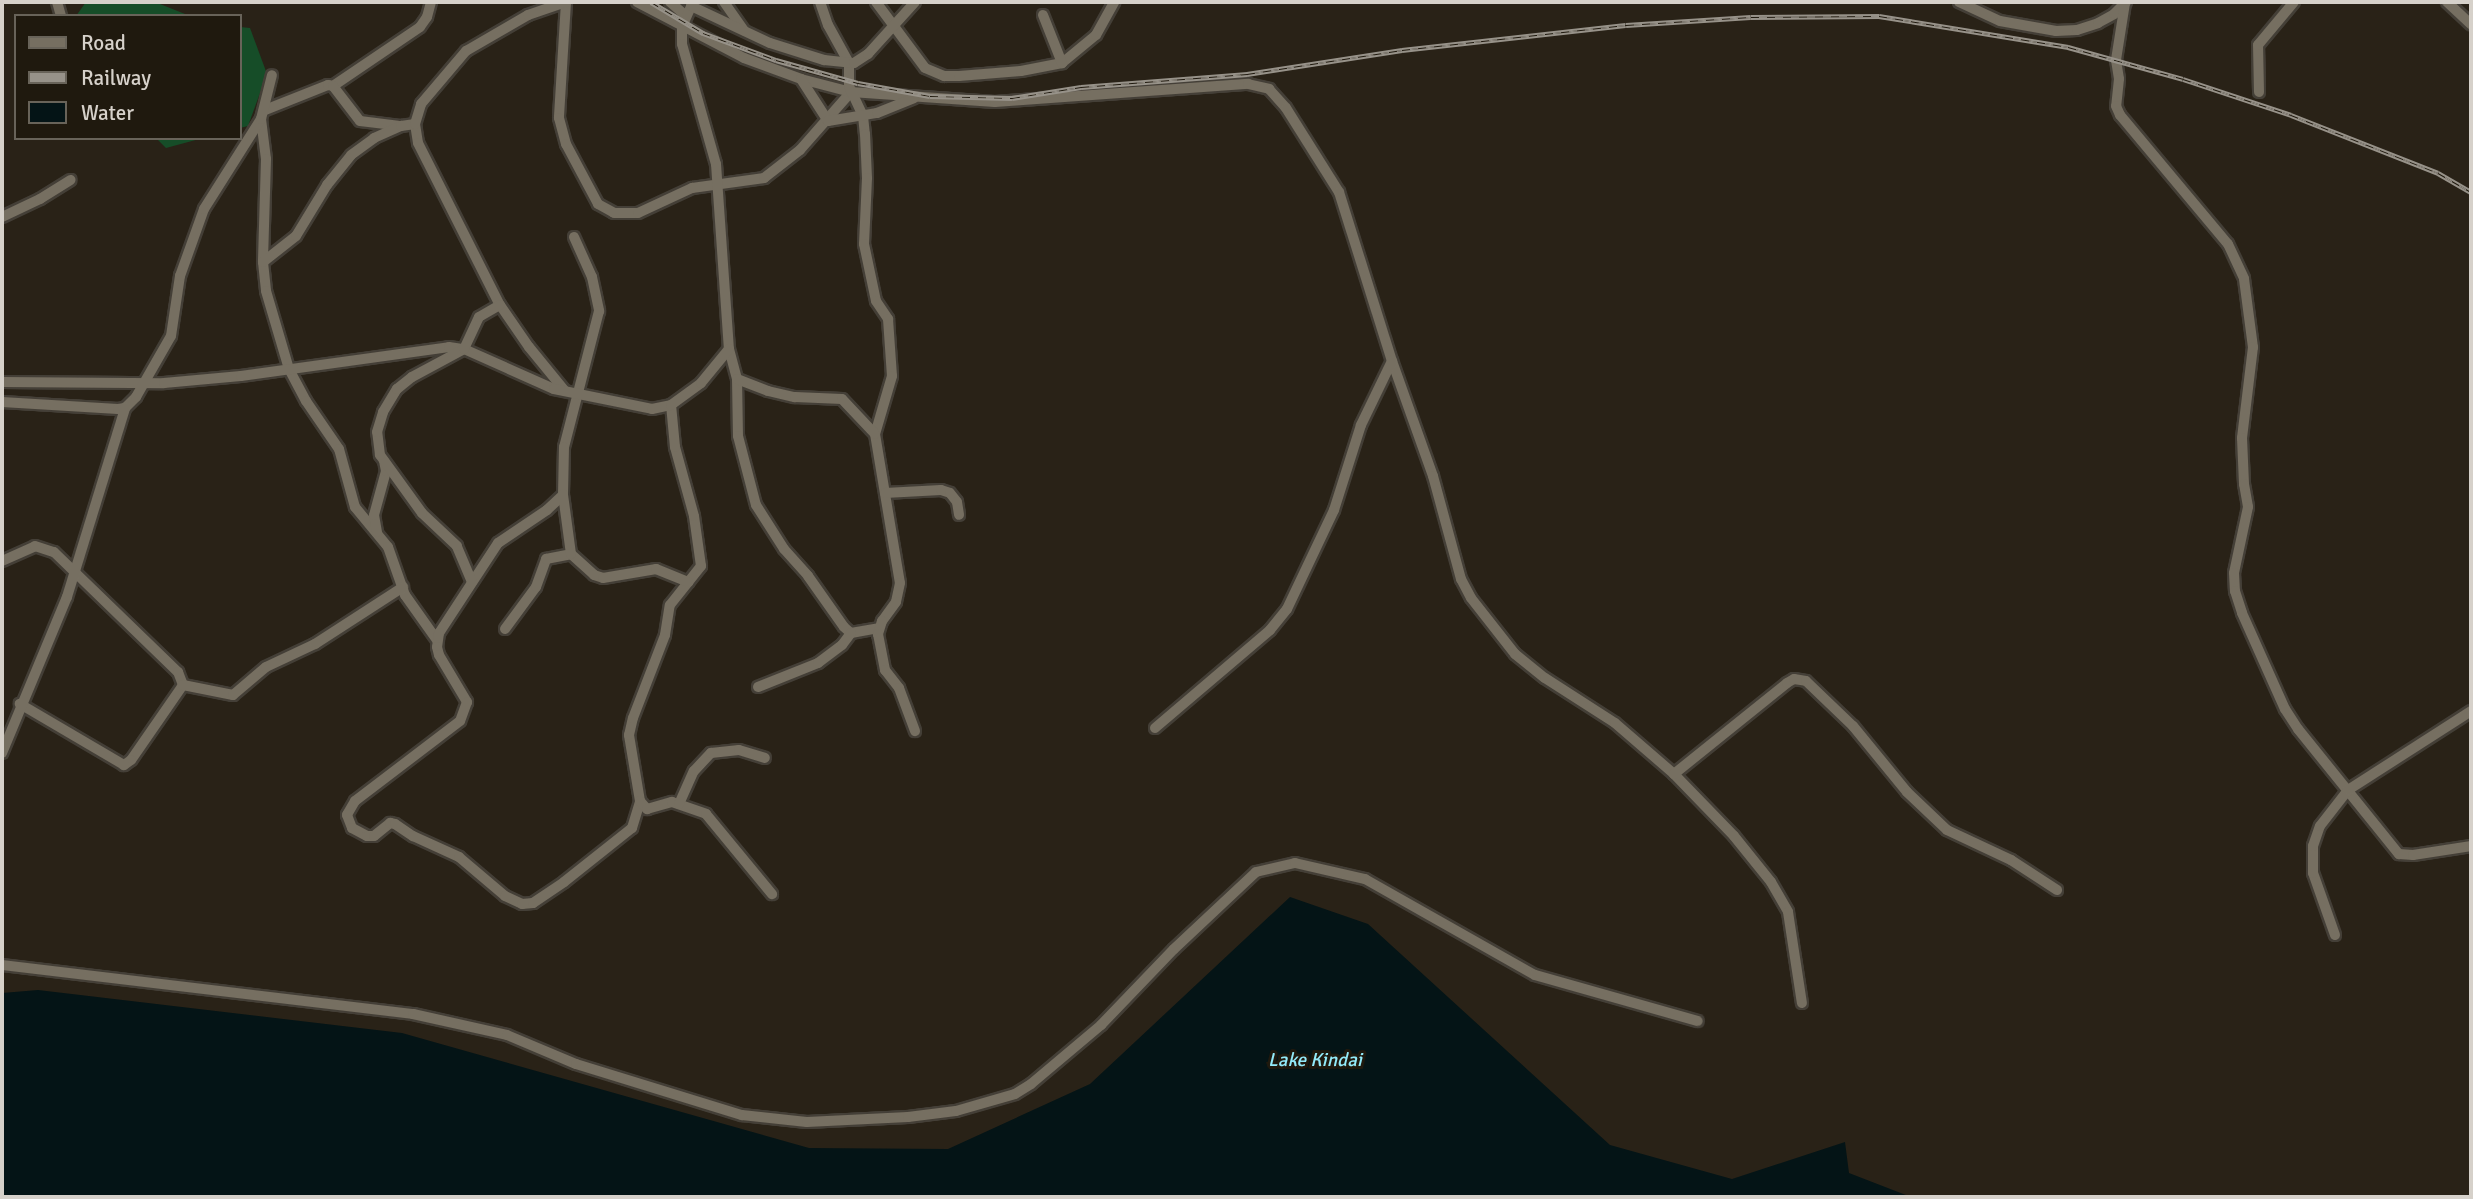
<!DOCTYPE html>
<style>
body{margin:0}
#map{position:relative;width:2473px;height:1199px;overflow:hidden;background:#292217;font-family:Signika,sans-serif}
div>[style]{position:absolute}
.green>*{inset:0;background:#164d28}
.water>*{inset:0;background:#041416}
.roads{filter:drop-shadow(2px 0 #443f37) drop-shadow(-2px 0 #443f37) drop-shadow(0 2px #443f37) drop-shadow(0 -2px #443f37)}
.minor>*{height:10px;margin:-5px;padding:0 5px;transform-origin:5px;border-radius:5px;background:#766f61}
.rail>*{height:5px;margin-top:-2.5px;transform-origin:0;background:repeating-linear-gradient(90deg,#1f190e 0 8px,#979289 0 16px);box-sizing:border-box;border-block:2px solid #979289}
span{translate:-50% -50%;white-space:nowrap;text-align:center;line-height:1.15;-webkit-text-stroke:6px #1f190e;paint-order:stroke}
.water-label{font-size:19px;color:#92eaf9;font-style:italic}
.frame{position:absolute;inset:0;border:4px solid #d6d1ca;pointer-events:none}
.legend{position:absolute;left:14px;top:14px;width:228px;height:126px;box-sizing:border-box;background:#1f190e;border:2px solid #686359;margin:0;padding:9px 12px;list-style:none;font-size:21px;color:#d6d1ca}
.legend li{display:flex;align-items:center;gap:14px;height:35px}
.legend b{width:35px;border:2px solid #686359}
</style>
<div id="map">
<div class="green">
<div style="clip-path:polygon(86px 2px,155px 2px,190px 16px,76px 16px)"></div>
<div style="clip-path:polygon(240px 27px,250px 28px,267px 74px,248px 126px,240px 128px)"></div>
<div style="clip-path:polygon(156px 138px,203px 138px,166px 148px)"></div>
</div>
<div class="water">
<div style="clip-path:polygon(1290px 897px,1368px 924px,1610px 1145px,1732px 1179px,1845px 1142px,1849px 1173px,1911px 1197px,2px 1197px,2px 993px,38px 990px,402px 1033px,809px 1148px,948px 1149px,1090px 1084px)"></div>
</div>
<div class="roads">
<div class="minor">
<div style="left:57px;top:2px;width:15px;rotate:74deg"></div>
<div style="left:566px;top:2px;width:116px;rotate:93.5deg"></div>
<div style="left:559px;top:118px;width:27px;rotate:75deg"></div>
<div style="left:566px;top:144px;width:68px;rotate:61.9deg"></div>
<div style="left:598px;top:204px;width:18px;rotate:29deg"></div>
<div style="left:614px;top:213px;width:24px"></div>
<div style="left:638px;top:213px;width:60px;rotate:-24.8deg"></div>
<div style="left:692px;top:188px;width:73px;rotate:-7.9deg"></div>
<div style="left:764px;top:178px;width:46px;rotate:-37.9deg"></div>
<div style="left:800px;top:150px;width:77px;rotate:-48.7deg"></div>
<div style="left:637px;top:2px;width:121px;rotate:27.6deg"></div>
<div style="left:744px;top:58px;width:61px;rotate:20.2deg"></div>
<div style="left:801px;top:79px;width:52px;rotate:14.6deg"></div>
<div style="left:851px;top:92px;width:144px;rotate:4deg"></div>
<div style="left:995px;top:102px;width:254px;rotate:-4.1deg"></div>
<div style="left:1248px;top:84px;width:22px;rotate:13deg"></div>
<div style="left:1269px;top:89px;width:25px;rotate:48deg"></div>
<div style="left:1286px;top:108px;width:99px;rotate:57.8deg"></div>
<div style="left:1339px;top:192px;width:177px;rotate:72.6deg"></div>
<div style="left:1392px;top:361px;width:122px;rotate:70.4deg"></div>
<div style="left:1433px;top:476px;width:107px;rotate:74.8deg"></div>
<div style="left:1461px;top:579px;width:21px;rotate:62deg"></div>
<div style="left:1471px;top:598px;width:71px;rotate:51.8deg"></div>
<div style="left:1515px;top:654px;width:38px;rotate:39deg"></div>
<div style="left:1545px;top:678px;width:83px;rotate:32.7deg"></div>
<div style="left:1615px;top:723px;width:78px;rotate:40.8deg"></div>
<div style="left:1674px;top:774px;width:86px;rotate:45.9deg"></div>
<div style="left:1734px;top:836px;width:59px;rotate:51.2deg"></div>
<div style="left:1771px;top:882px;width:34px;rotate:60deg"></div>
<div style="left:1788px;top:912px;width:92px;rotate:81.3deg"></div>
<div style="left:670px;top:2px;width:21px;rotate:41deg"></div>
<div style="left:693px;top:2px;width:27px;rotate:114deg"></div>
<div style="left:682px;top:27px;width:17px;rotate:90deg"></div>
<div style="left:682px;top:44px;width:125px;rotate:74.2deg"></div>
<div style="left:716px;top:164px;width:185px;rotate:86deg"></div>
<div style="left:729px;top:349px;width:31px;rotate:75deg"></div>
<div style="left:737px;top:379px;width:57px;rotate:89deg"></div>
<div style="left:738px;top:436px;width:71px;rotate:75.4deg"></div>
<div style="left:756px;top:505px;width:52px;rotate:57.5deg"></div>
<div style="left:784px;top:549px;width:36px;rotate:48deg"></div>
<div style="left:808px;top:576px;width:62px;rotate:54.8deg"></div>
<div style="left:844px;top:627px;width:9px;rotate:41deg"></div>
<div style="left:851px;top:633px;width:28px;rotate:-10deg"></div>
<div style="left:724px;top:2px;width:35px;rotate:55deg"></div>
<div style="left:820px;top:2px;width:24px;rotate:71deg"></div>
<div style="left:828px;top:25px;width:43px;rotate:61.1deg"></div>
<div style="left:849px;top:63px;width:23px;rotate:90deg"></div>
<div style="left:849px;top:86px;width:33px;rotate:65deg"></div>
<div style="left:863px;top:116px;width:18px;rotate:84deg"></div>
<div style="left:865px;top:134px;width:44px;rotate:87.4deg"></div>
<div style="left:867px;top:178px;width:66px;rotate:92.6deg"></div>
<div style="left:864px;top:244px;width:58px;rotate:78.1deg"></div>
<div style="left:876px;top:301px;width:22px;rotate:56deg"></div>
<div style="left:888px;top:319px;width:57px;rotate:86deg"></div>
<div style="left:892px;top:376px;width:60px;rotate:106.3deg"></div>
<div style="left:875px;top:434px;width:151px;rotate:80.5deg"></div>
<div style="left:900px;top:583px;width:19px;rotate:102deg"></div>
<div style="left:896px;top:602px;width:24px;rotate:126deg"></div>
<div style="left:882px;top:621px;width:14px;rotate:107deg"></div>
<div style="left:878px;top:634px;width:37px;rotate:79deg"></div>
<div style="left:885px;top:670px;width:23px;rotate:52deg"></div>
<div style="left:899px;top:688px;width:46px;rotate:69.6deg"></div>
<div style="left:876px;top:2px;width:82px;rotate:53.4deg"></div>
<div style="left:925px;top:68px;width:21px;rotate:23deg"></div>
<div style="left:944px;top:76px;width:15px"></div>
<div style="left:959px;top:76px;width:62px;rotate:-4.6deg"></div>
<div style="left:1021px;top:71px;width:42px;rotate:-11deg"></div>
<div style="left:1062px;top:63px;width:44px;rotate:-39.5deg"></div>
<div style="left:1096px;top:35px;width:38px;rotate:-61deg"></div>
<div style="left:1959px;top:2px;width:45px;rotate:24.9deg"></div>
<div style="left:2000px;top:21px;width:57px;rotate:10.1deg"></div>
<div style="left:2056px;top:31px;width:21px;rotate:-3deg"></div>
<div style="left:2077px;top:30px;width:22px;rotate:-18deg"></div>
<div style="left:2098px;top:23px;width:18px;rotate:-29deg"></div>
<div style="left:2114px;top:14px;width:17px;rotate:-45deg"></div>
<div style="left:2447px;top:2px;width:33px;rotate:43deg"></div>
<div style="left:2125px;top:3px;width:58px;rotate:99deg"></div>
<div style="left:2116px;top:60px;width:19px;rotate:81deg"></div>
<div style="left:2119px;top:79px;width:27px;rotate:96deg"></div>
<div style="left:2116px;top:106px;width:10px;rotate:66deg"></div>
<div style="left:2120px;top:115px;width:168px;rotate:50.1deg"></div>
<div style="left:2228px;top:244px;width:38px;rotate:65deg"></div>
<div style="left:2244px;top:279px;width:69px;rotate:82.5deg"></div>
<div style="left:2253px;top:347px;width:92px;rotate:96.9deg"></div>
<div style="left:2242px;top:438px;width:46px;rotate:87.5deg"></div>
<div style="left:2244px;top:484px;width:23px;rotate:80deg"></div>
<div style="left:2248px;top:507px;width:67px;rotate:102deg"></div>
<div style="left:2234px;top:573px;width:18px;rotate:87deg"></div>
<div style="left:2235px;top:591px;width:23px;rotate:72deg"></div>
<div style="left:2242px;top:613px;width:105px;rotate:65.9deg"></div>
<div style="left:2285px;top:709px;width:24px;rotate:57deg"></div>
<div style="left:2298px;top:729px;width:161px;rotate:51.1deg"></div>
<div style="left:2399px;top:854px;width:14px;rotate:4deg"></div>
<div style="left:2413px;top:855px;width:59px;rotate:-8.8deg"></div>
<div style="left:691px;top:6px;width:87px;rotate:25.1deg"></div>
<div style="left:770px;top:43px;width:57px;rotate:17.5deg"></div>
<div style="left:824px;top:60px;width:30px;rotate:6deg"></div>
<div style="left:854px;top:63px;width:17px;rotate:-33deg"></div>
<div style="left:868px;top:54px;width:70px;rotate:-47.9deg"></div>
<div style="left:1043px;top:15px;width:52px;rotate:68.4deg"></div>
<div style="left:801px;top:79px;width:50px;rotate:57.3deg"></div>
<div style="left:828px;top:121px;width:50px;rotate:-9.3deg"></div>
<div style="left:877px;top:113px;width:40px;rotate:-22deg"></div>
<div style="left:333px;top:86px;width:105px;rotate:-34.1deg"></div>
<div style="left:420px;top:27px;width:12px;rotate:-55deg"></div>
<div style="left:427px;top:17px;width:16px;rotate:-75deg"></div>
<div style="left:2259px;top:92px;width:47px;rotate:-91.2deg"></div>
<div style="left:2258px;top:45px;width:56px;rotate:-50.1deg"></div>
<div style="left:265px;top:110px;width:68px;rotate:-21.6deg"></div>
<div style="left:328px;top:85px;width:5px;rotate:11deg"></div>
<div style="left:333px;top:86px;width:44px;rotate:52.4deg"></div>
<div style="left:360px;top:121px;width:38px;rotate:7deg"></div>
<div style="left:261px;top:119px;width:40px;rotate:82.9deg"></div>
<div style="left:266px;top:159px;width:103px;rotate:91.7deg"></div>
<div style="left:263px;top:262px;width:29px;rotate:84deg"></div>
<div style="left:266px;top:291px;width:81px;rotate:73.6deg"></div>
<div style="left:289px;top:369px;width:36px;rotate:62deg"></div>
<div style="left:306px;top:401px;width:58px;rotate:55.5deg"></div>
<div style="left:339px;top:449px;width:60px;rotate:74.6deg"></div>
<div style="left:355px;top:507px;width:52px;rotate:50.5deg"></div>
<div style="left:388px;top:547px;width:51px;rotate:70.5deg"></div>
<div style="left:405px;top:595px;width:55px;rotate:54.6deg"></div>
<div style="left:415px;top:124px;width:19px;rotate:81deg"></div>
<div style="left:418px;top:143px;width:182px;rotate:63.2deg"></div>
<div style="left:500px;top:305px;width:51px;rotate:55.4deg"></div>
<div style="left:529px;top:347px;width:57px;rotate:50.7deg"></div>
<div style="left:2px;top:217px;width:42px;rotate:-25.3deg"></div>
<div style="left:40px;top:199px;width:36px;rotate:-32deg"></div>
<div style="left:574px;top:237px;width:44px;rotate:65.8deg"></div>
<div style="left:592px;top:277px;width:35px;rotate:78deg"></div>
<div style="left:599px;top:311px;width:140px;rotate:104.4deg"></div>
<div style="left:564px;top:447px;width:48px;rotate:91.2deg"></div>
<div style="left:563px;top:495px;width:22px;rotate:137deg"></div>
<div style="left:547px;top:510px;width:59px;rotate:146deg"></div>
<div style="left:498px;top:543px;width:108px;rotate:123.2deg"></div>
<div style="left:439px;top:633px;width:14px;rotate:98deg"></div>
<div style="left:437px;top:647px;width:8px;rotate:76deg"></div>
<div style="left:439px;top:655px;width:55px;rotate:59.2deg"></div>
<div style="left:467px;top:702px;width:20px;rotate:110deg"></div>
<div style="left:460px;top:721px;width:132px;rotate:142.7deg"></div>
<div style="left:355px;top:801px;width:16px;rotate:120deg"></div>
<div style="left:347px;top:815px;width:14px;rotate:69deg"></div>
<div style="left:352px;top:828px;width:17px;rotate:28deg"></div>
<div style="left:367px;top:836px;width:7px"></div>
<div style="left:374px;top:836px;width:21px;rotate:-39deg"></div>
<div style="left:390px;top:823px;width:5px;rotate:11deg"></div>
<div style="left:395px;top:824px;width:22px;rotate:34deg"></div>
<div style="left:413px;top:836px;width:51px;rotate:24.5deg"></div>
<div style="left:459px;top:857px;width:60px;rotate:40.3deg"></div>
<div style="left:505px;top:896px;width:19px;rotate:25deg"></div>
<div style="left:522px;top:904px;width:11px;rotate:-5deg"></div>
<div style="left:533px;top:903px;width:37px;rotate:-34deg"></div>
<div style="left:564px;top:882px;width:87px;rotate:-38.5deg"></div>
<div style="left:632px;top:828px;width:28px;rotate:-73deg"></div>
<div style="left:640px;top:801px;width:67px;rotate:-99.5deg"></div>
<div style="left:629px;top:735px;width:17px;rotate:-77deg"></div>
<div style="left:633px;top:718px;width:89px;rotate:-68.9deg"></div>
<div style="left:665px;top:635px;width:30px;rotate:-81deg"></div>
<div style="left:670px;top:605px;width:50px;rotate:-51.5deg"></div>
<div style="left:701px;top:566px;width:50px;rotate:-98deg"></div>
<div style="left:694px;top:516px;width:72px;rotate:-105.4deg"></div>
<div style="left:675px;top:447px;width:42px;rotate:-95.4deg"></div>
<div style="left:263px;top:262px;width:42px;rotate:-38.2deg"></div>
<div style="left:296px;top:236px;width:60px;rotate:-58.7deg"></div>
<div style="left:327px;top:185px;width:38px;rotate:-51deg"></div>
<div style="left:351px;top:155px;width:29px;rotate:-36deg"></div>
<div style="left:374px;top:138px;width:30px;rotate:-24deg"></div>
<div style="left:401px;top:126px;width:14px;rotate:-8deg"></div>
<div style="left:415px;top:124px;width:21px;rotate:-73deg"></div>
<div style="left:421px;top:104px;width:70px;rotate:-49.7deg"></div>
<div style="left:466px;top:51px;width:72px;rotate:-30.1deg"></div>
<div style="left:528px;top:15px;width:40px;rotate:-18.9deg"></div>
<div style="left:737px;top:379px;width:33px;rotate:21deg"></div>
<div style="left:768px;top:391px;width:28px;rotate:13deg"></div>
<div style="left:795px;top:397px;width:47px;rotate:2.4deg"></div>
<div style="left:842px;top:399px;width:48px;rotate:46.7deg"></div>
<div style="left:2px;top:382px;width:162px;rotate:0.4deg"></div>
<div style="left:164px;top:383px;width:77px;rotate:-5.2deg"></div>
<div style="left:241px;top:376px;width:210px;rotate:-7.9deg"></div>
<div style="left:449px;top:347px;width:15px;rotate:8deg"></div>
<div style="left:464px;top:349px;width:98px;rotate:24deg"></div>
<div style="left:554px;top:389px;width:100px;rotate:11.5deg"></div>
<div style="left:652px;top:409px;width:19px;rotate:-12deg"></div>
<div style="left:671px;top:405px;width:37px;rotate:-36deg"></div>
<div style="left:701px;top:383px;width:44px;rotate:-50.5deg"></div>
<div style="left:2px;top:402px;width:116px;rotate:3.5deg"></div>
<div style="left:118px;top:409px;width:7px;rotate:-8deg"></div>
<div style="left:125px;top:408px;width:16px;rotate:-45deg"></div>
<div style="left:136px;top:397px;width:70px;rotate:-60.2deg"></div>
<div style="left:171px;top:336px;width:61px;rotate:-81.5deg"></div>
<div style="left:180px;top:276px;width:71px;rotate:-70.3deg"></div>
<div style="left:204px;top:209px;width:107px;rotate:-57.7deg"></div>
<div style="left:261px;top:119px;width:45px;rotate:-76deg"></div>
<div style="left:885px;top:493px;width:56px;rotate:-3.1deg"></div>
<div style="left:941px;top:490px;width:9px;rotate:18deg"></div>
<div style="left:950px;top:493px;width:11px;rotate:52deg"></div>
<div style="left:957px;top:502px;width:13px;rotate:81deg"></div>
<div style="left:377px;top:532px;width:17px;rotate:-100deg"></div>
<div style="left:374px;top:515px;width:46px;rotate:-74.7deg"></div>
<div style="left:386px;top:471px;width:10px;rotate:-101deg"></div>
<div style="left:571px;top:554px;width:31px;rotate:42deg"></div>
<div style="left:594px;top:575px;width:9px;rotate:18deg"></div>
<div style="left:603px;top:578px;width:54px;rotate:-9.6deg"></div>
<div style="left:656px;top:569px;width:35px;rotate:22deg"></div>
<div style="left:2px;top:561px;width:36px;rotate:-24deg"></div>
<div style="left:35px;top:546px;width:20px;rotate:18deg"></div>
<div style="left:54px;top:552px;width:173px;rotate:44.1deg"></div>
<div style="left:178px;top:672px;width:14px;rotate:69deg"></div>
<div style="left:183px;top:685px;width:91px;rotate:124.7deg"></div>
<div style="left:131px;top:760px;width:9px;rotate:144deg"></div>
<div style="left:124px;top:765px;width:121px;rotate:-149.6deg"></div>
<div style="left:472px;top:582px;width:39px;rotate:-113deg"></div>
<div style="left:457px;top:546px;width:48px;rotate:-136.7deg"></div>
<div style="left:422px;top:513px;width:72px;rotate:-125.9deg"></div>
<div style="left:380px;top:455px;width:23px;rotate:-97deg"></div>
<div style="left:377px;top:432px;width:21px;rotate:-73deg"></div>
<div style="left:383px;top:412px;width:27px;rotate:-59deg"></div>
<div style="left:397px;top:389px;width:19px;rotate:-39deg"></div>
<div style="left:412px;top:377px;width:59px;rotate:-28.3deg"></div>
<div style="left:464px;top:349px;width:35px;rotate:-65deg"></div>
<div style="left:479px;top:317px;width:24px;rotate:-30deg"></div>
<div style="left:505px;top:629px;width:52px;rotate:-53.6deg"></div>
<div style="left:536px;top:587px;width:30px;rotate:-70deg"></div>
<div style="left:546px;top:559px;width:25px;rotate:-11deg"></div>
<div style="left:571px;top:554px;width:60px;rotate:-97.7deg"></div>
<div style="left:183px;top:685px;width:51px;rotate:11.3deg"></div>
<div style="left:233px;top:695px;width:43px;rotate:-40.3deg"></div>
<div style="left:266px;top:667px;width:54px;rotate:-25.1deg"></div>
<div style="left:315px;top:644px;width:105px;rotate:-32.9deg"></div>
<div style="left:758px;top:687px;width:65px;rotate:-21.8deg"></div>
<div style="left:818px;top:663px;width:30px;rotate:-37deg"></div>
<div style="left:842px;top:645px;width:15px;rotate:-53deg"></div>
<div style="left:1155px;top:728px;width:151px;rotate:-40.4deg"></div>
<div style="left:1270px;top:630px;width:27px;rotate:-51deg"></div>
<div style="left:1287px;top:609px;width:110px;rotate:-64.6deg"></div>
<div style="left:1334px;top:510px;width:89px;rotate:-72.4deg"></div>
<div style="left:1361px;top:425px;width:71px;rotate:-64.2deg"></div>
<div style="left:2px;top:753px;width:169px;rotate:-67.4deg"></div>
<div style="left:67px;top:597px;width:198px;rotate:-72.9deg"></div>
<div style="left:1674px;top:774px;width:145px;rotate:-38.8deg"></div>
<div style="left:1787px;top:683px;width:8px;rotate:-30deg"></div>
<div style="left:1794px;top:679px;width:12px;rotate:9deg"></div>
<div style="left:1806px;top:681px;width:65px;rotate:43.8deg"></div>
<div style="left:1853px;top:726px;width:85px;rotate:50.7deg"></div>
<div style="left:1907px;top:792px;width:55px;rotate:43.5deg"></div>
<div style="left:1947px;top:830px;width:71px;rotate:25.1deg"></div>
<div style="left:2011px;top:860px;width:55px;rotate:33.1deg"></div>
<div style="left:640px;top:801px;width:11px;rotate:49deg"></div>
<div style="left:647px;top:809px;width:26px;rotate:-16deg"></div>
<div style="left:672px;top:802px;width:36px;rotate:19deg"></div>
<div style="left:706px;top:814px;width:104px;rotate:50.5deg"></div>
<div style="left:679px;top:804px;width:36px;rotate:-66deg"></div>
<div style="left:694px;top:771px;width:25px;rotate:-47deg"></div>
<div style="left:711px;top:753px;width:28px;rotate:-6deg"></div>
<div style="left:739px;top:750px;width:27px;rotate:17deg"></div>
<div style="left:2335px;top:935px;width:66px;rotate:-109.5deg"></div>
<div style="left:2313px;top:873px;width:27px;rotate:-90deg"></div>
<div style="left:2313px;top:846px;width:21px;rotate:-71deg"></div>
<div style="left:2320px;top:826px;width:46px;rotate:-52.1deg"></div>
<div style="left:2348px;top:790px;width:146px;rotate:-32.7deg"></div>
<div style="left:2px;top:965px;width:414px;rotate:6.8deg"></div>
<div style="left:413px;top:1014px;width:96px;rotate:12.6deg"></div>
<div style="left:507px;top:1035px;width:75px;rotate:22.8deg"></div>
<div style="left:576px;top:1064px;width:174px;rotate:17.1deg"></div>
<div style="left:742px;top:1115px;width:65px;rotate:6.1deg"></div>
<div style="left:807px;top:1122px;width:101px;rotate:-2.8deg"></div>
<div style="left:908px;top:1117px;width:48px;rotate:-7.1deg"></div>
<div style="left:956px;top:1111px;width:61px;rotate:-16.1deg"></div>
<div style="left:1015px;top:1094px;width:19px;rotate:-32deg"></div>
<div style="left:1031px;top:1084px;width:92px;rotate:-40.1deg"></div>
<div style="left:1101px;top:1025px;width:105px;rotate:-46.2deg"></div>
<div style="left:1174px;top:949px;width:112px;rotate:-43.2deg"></div>
<div style="left:1256px;top:872px;width:40px;rotate:-13deg"></div>
<div style="left:1295px;top:863px;width:72px;rotate:12.9deg"></div>
<div style="left:1365px;top:879px;width:195px;rotate:29.5deg"></div>
<div style="left:1535px;top:975px;width:169px;rotate:15.8deg"></div>
</div>
</div>
<div class="rail">
<div style="left:651px;top:2px;width:61px;rotate:30.8deg"></div>
<div style="left:703px;top:33px;width:78px;rotate:20.3deg"></div>
<div style="left:776px;top:60px;width:85px;rotate:15.7deg"></div>
<div style="left:858px;top:83px;width:73px;rotate:10.2deg"></div>
<div style="left:930px;top:96px;width:82px;rotate:1.4deg"></div>
<div style="left:1012px;top:98px;width:70px;rotate:-9.1deg"></div>
<div style="left:1081px;top:87px;width:167px;rotate:-4.5deg"></div>
<div style="left:1247px;top:74px;width:157px;rotate:-8.8deg"></div>
<div style="left:1402px;top:50px;width:225px;rotate:-6.4deg"></div>
<div style="left:1626px;top:25px;width:125px;rotate:-3.7deg"></div>
<div style="left:1751px;top:17px;width:128px;rotate:-0.4deg"></div>
<div style="left:1879px;top:16px;width:192px;rotate:9.3deg"></div>
<div style="left:2068px;top:47px;width:119px;rotate:15.5deg"></div>
<div style="left:2183px;top:79px;width:114px;rotate:18.4deg"></div>
<div style="left:2291px;top:115px;width:158px;rotate:21.5deg"></div>
<div style="left:2438px;top:173px;width:38px;rotate:30deg"></div>
</div>
<div class="water-label">
<span style="left:1315px;top:1061px">Lake Kindai</span>
</div>
<div class="frame"></div>
<ul class="legend">
<li><b style="height:9px;background:#766f61"></b>Road</li>
<li><b style="height:9px;background:#979289"></b>Railway</li>
<li><b style="height:19px;background:#041416"></b>Water</li>
</ul>
</div>
